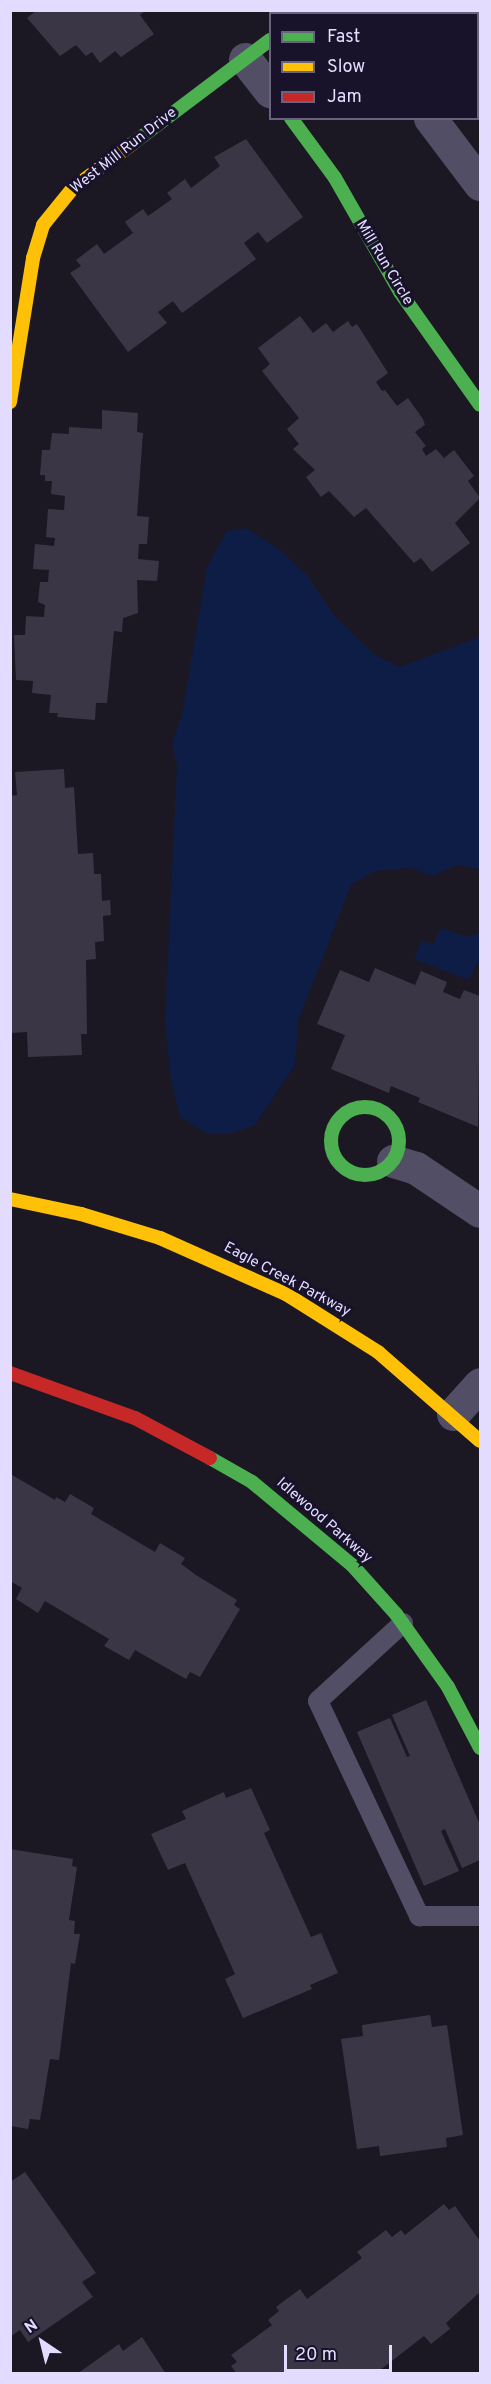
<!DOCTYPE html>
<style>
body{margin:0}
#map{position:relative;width:491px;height:2384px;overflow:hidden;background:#1b1824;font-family:Overpass,sans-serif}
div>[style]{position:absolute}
.water>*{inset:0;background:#0e1d45}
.building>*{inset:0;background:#3a3646}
.lane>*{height:20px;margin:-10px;padding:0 10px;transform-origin:10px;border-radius:10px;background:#514e65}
.street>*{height:33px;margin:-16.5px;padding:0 16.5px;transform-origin:16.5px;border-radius:16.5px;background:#514e65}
.fast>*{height:14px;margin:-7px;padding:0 7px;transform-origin:7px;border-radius:7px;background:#4caf50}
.fast>.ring{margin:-7px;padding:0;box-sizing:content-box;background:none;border:14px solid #4caf50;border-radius:50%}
.slow>*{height:14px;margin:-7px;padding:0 7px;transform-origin:7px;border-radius:7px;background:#ffc107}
.jam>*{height:14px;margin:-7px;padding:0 7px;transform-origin:7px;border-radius:7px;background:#c62828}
span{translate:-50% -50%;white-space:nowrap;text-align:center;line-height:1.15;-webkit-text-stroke:6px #18122a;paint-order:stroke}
.street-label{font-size:15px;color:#e3dcfe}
.frame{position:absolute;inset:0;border:12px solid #e3dcfe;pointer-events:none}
.legend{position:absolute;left:269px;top:12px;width:210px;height:108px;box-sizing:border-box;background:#18122a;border:2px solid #69637f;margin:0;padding:8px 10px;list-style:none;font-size:18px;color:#e3dcfe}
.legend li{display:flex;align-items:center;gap:12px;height:30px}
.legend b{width:30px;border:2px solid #69637f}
.north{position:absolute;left:12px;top:2312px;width:60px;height:60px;-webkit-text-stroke:4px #18122a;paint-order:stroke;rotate:325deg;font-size:16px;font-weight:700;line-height:24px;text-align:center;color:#e3dcfe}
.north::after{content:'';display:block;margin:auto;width:21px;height:27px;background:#e3dcfe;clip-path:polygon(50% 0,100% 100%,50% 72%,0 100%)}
.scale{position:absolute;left:284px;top:2345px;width:108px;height:27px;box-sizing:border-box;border:3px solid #e3dcfe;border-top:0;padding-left:8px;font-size:18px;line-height:21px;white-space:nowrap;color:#e3dcfe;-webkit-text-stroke:4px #18122a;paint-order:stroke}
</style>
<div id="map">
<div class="water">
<div style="clip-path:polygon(246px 528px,279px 549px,306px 574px,333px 614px,375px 655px,400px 667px,480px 637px,480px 869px,457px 865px,433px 876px,410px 868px,375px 871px,351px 885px,298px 1021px,295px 1065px,255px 1125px,231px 1134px,208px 1134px,180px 1117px,171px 1079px,165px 1022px,177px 765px,172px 744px,182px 715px,207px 567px,227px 531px)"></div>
<div style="clip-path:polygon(441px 928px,468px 937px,480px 932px,480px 964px,477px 963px,469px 980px,414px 959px,421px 941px,433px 944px)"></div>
</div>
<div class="building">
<div style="clip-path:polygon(37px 10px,146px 10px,140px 15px,154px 34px,121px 57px,115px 51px,100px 63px,92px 52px,86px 56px,76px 45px,60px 56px,27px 18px)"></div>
<div style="clip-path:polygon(462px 10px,480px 10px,478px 83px,478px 14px)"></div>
<div style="clip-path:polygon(246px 139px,303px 217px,267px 243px,258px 232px,244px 243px,256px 259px,182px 313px,173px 301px,158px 312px,167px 323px,128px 352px,70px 273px,81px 266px,76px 260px,97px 244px,104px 254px,133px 233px,125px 222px,143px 209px,148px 216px,172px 199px,167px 193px,185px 179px,191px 188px,220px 166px,214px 157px)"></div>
<div style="clip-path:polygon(300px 316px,313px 333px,326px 323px,333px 332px,348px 321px,352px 327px,357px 324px,388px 373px,376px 382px,382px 391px,385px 390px,397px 406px,408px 398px,423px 419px,425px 425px,415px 432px,426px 446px,422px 449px,426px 456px,436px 449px,444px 458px,454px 450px,474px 476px,468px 481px,480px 498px,455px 523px,470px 543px,432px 572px,421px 558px,414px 563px,366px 508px,354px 517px,329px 491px,321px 497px,306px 477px,315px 470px,293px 449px,299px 444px,287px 429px,299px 418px,262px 371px,270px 364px,258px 348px)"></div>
<div style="clip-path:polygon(102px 410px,138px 413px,137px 432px,143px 433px,137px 516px,149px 517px,147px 544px,139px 544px,138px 559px,159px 561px,157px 581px,137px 580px,138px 613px,123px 618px,122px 632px,114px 631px,107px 703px,96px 703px,95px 720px,57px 717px,58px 713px,49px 713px,51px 695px,32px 693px,33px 681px,16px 680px,14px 635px,25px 635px,26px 616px,44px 617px,45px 605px,38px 602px,40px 582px,48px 582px,49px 570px,33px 569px,35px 544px,54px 546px,55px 538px,46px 537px,48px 509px,64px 510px,65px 496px,51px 494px,52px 481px,45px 481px,45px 475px,40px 475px,42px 450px,50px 450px,52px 433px,69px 434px,69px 427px,102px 429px)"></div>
<div style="clip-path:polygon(64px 769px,65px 788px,74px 787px,78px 854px,93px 853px,94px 874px,101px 874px,102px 901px,110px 900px,111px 915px,103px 916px,104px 941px,95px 942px,96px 959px,86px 960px,87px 1034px,81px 1034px,82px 1055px,28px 1057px,27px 1032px,10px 1033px,10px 796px,17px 795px,15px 772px)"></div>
<div style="clip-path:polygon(375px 968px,415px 985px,421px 971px,447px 982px,443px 992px,460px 999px,464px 990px,480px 996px,478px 1127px,418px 1102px,420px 1098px,391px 1086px,389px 1093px,331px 1069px,345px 1035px,317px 1024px,340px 970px,369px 982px)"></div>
<div style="clip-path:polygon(12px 1475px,55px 1500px,56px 1497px,65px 1502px,70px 1494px,94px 1508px,91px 1514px,155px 1552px,160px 1543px,185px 1558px,181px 1564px,196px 1575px,237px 1600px,234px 1605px,240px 1609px,200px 1677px,190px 1672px,186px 1679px,135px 1650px,129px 1660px,104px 1646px,109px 1639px,45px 1601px,38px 1613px,16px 1599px,22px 1588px,10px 1581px)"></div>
<div style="clip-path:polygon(426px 1700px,480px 1825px,480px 1860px,462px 1868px,445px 1829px,441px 1831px,459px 1871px,424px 1886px,357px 1732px,390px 1718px,407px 1757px,410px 1756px,392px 1715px)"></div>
<div style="clip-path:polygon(251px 1788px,270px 1830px,264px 1833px,311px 1937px,321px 1933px,338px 1973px,310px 1985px,312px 1989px,243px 2018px,225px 1979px,235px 1974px,185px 1863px,168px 1870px,151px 1834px,186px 1819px,182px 1811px,224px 1792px,226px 1798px)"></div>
<div style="clip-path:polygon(10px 1849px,73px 1859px,72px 1866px,77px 1867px,69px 1920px,75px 1921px,74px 1934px,80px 1934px,75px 1964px,71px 1963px,59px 2060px,50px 2059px,40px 2120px,30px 2119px,28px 2129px,10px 2126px)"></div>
<div style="clip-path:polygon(430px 2015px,432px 2027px,447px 2025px,463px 2135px,446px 2138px,447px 2147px,380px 2156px,379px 2146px,357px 2149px,341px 2039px,363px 2036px,362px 2025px)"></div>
<div style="clip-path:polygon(25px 2172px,96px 2273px,82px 2282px,93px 2297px,28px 2342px,20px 2330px,10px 2337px,10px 2182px)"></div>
<div style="clip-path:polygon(444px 2204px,449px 2210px,455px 2206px,480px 2241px,480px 2292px,446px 2323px,450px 2329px,431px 2344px,424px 2336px,375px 2374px,237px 2374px,231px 2366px,237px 2362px,231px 2355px,272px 2325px,268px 2320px,279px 2311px,276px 2307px,300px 2289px,307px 2299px,362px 2258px,357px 2252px,386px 2230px,392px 2237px,401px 2230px,405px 2235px)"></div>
<div style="clip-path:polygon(142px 2337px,166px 2374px,77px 2374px,119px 2344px,123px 2351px)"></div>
</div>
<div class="lane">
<div style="left:403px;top:1623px;width:115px;rotate:137.5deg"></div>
<div style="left:318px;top:1701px;width:238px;rotate:64.8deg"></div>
<div style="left:419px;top:1916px;width:61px"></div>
</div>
<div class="street">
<div style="left:347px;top:10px;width:5px;rotate:53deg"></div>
<div style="left:305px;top:14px;width:6px;rotate:-45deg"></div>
<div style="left:245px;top:59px;width:41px;rotate:52deg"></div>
<div style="left:430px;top:118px;width:83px;rotate:52.9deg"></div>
<div style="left:393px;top:1161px;width:24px;rotate:17deg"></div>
<div style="left:416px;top:1168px;width:77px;rotate:33.9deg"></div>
<div style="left:453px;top:1414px;width:40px;rotate:-48deg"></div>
</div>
<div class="fast">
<div style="left:291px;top:118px;width:74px;rotate:53.7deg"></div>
<div style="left:335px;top:178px;width:131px;rotate:60.3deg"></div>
<div style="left:400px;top:292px;width:138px;rotate:54.7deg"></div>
<div style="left:132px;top:144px;width:173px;rotate:-37deg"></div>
<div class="ring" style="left:331px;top:1107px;width:54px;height:54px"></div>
<div style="left:210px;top:1458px;width:48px;rotate:29.7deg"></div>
<div style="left:252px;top:1482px;width:130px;rotate:39.7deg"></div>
<div style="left:352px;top:1565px;width:66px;rotate:48.1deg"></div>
<div style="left:396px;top:1614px;width:90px;rotate:54.5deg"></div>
<div style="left:448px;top:1687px;width:69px;rotate:62.3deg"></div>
</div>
<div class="slow">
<div style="left:10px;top:402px;width:146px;rotate:-80.9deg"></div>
<div style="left:33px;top:258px;width:34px;rotate:-73deg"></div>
<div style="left:43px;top:225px;width:48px;rotate:-51deg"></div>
<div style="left:73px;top:188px;width:74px;rotate:-36.7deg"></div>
<div style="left:10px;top:1199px;width:73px;rotate:11.9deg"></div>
<div style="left:81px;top:1214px;width:83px;rotate:16.9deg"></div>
<div style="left:160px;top:1238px;width:138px;rotate:24deg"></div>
<div style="left:286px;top:1294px;width:109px;rotate:32.2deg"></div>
<div style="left:378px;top:1352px;width:135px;rotate:41.1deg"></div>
</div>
<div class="jam">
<div style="left:10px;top:1373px;width:133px;rotate:19.8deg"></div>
<div style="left:135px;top:1418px;width:85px;rotate:28.1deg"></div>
</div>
<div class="street-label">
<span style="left:124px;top:151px;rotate:-38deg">West Mill Run Drive</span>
<span style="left:384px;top:263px;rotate:59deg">Mill Run Circle</span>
<span style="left:287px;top:1280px;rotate:28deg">Eagle Creek Parkway</span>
<span style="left:324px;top:1521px;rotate:41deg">Idlewood Parkway</span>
</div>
<div class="frame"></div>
<ul class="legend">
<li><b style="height:8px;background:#4caf50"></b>Fast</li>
<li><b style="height:8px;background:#ffc107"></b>Slow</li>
<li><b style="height:8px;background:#c62828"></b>Jam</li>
</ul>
<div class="north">N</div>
<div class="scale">20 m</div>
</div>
